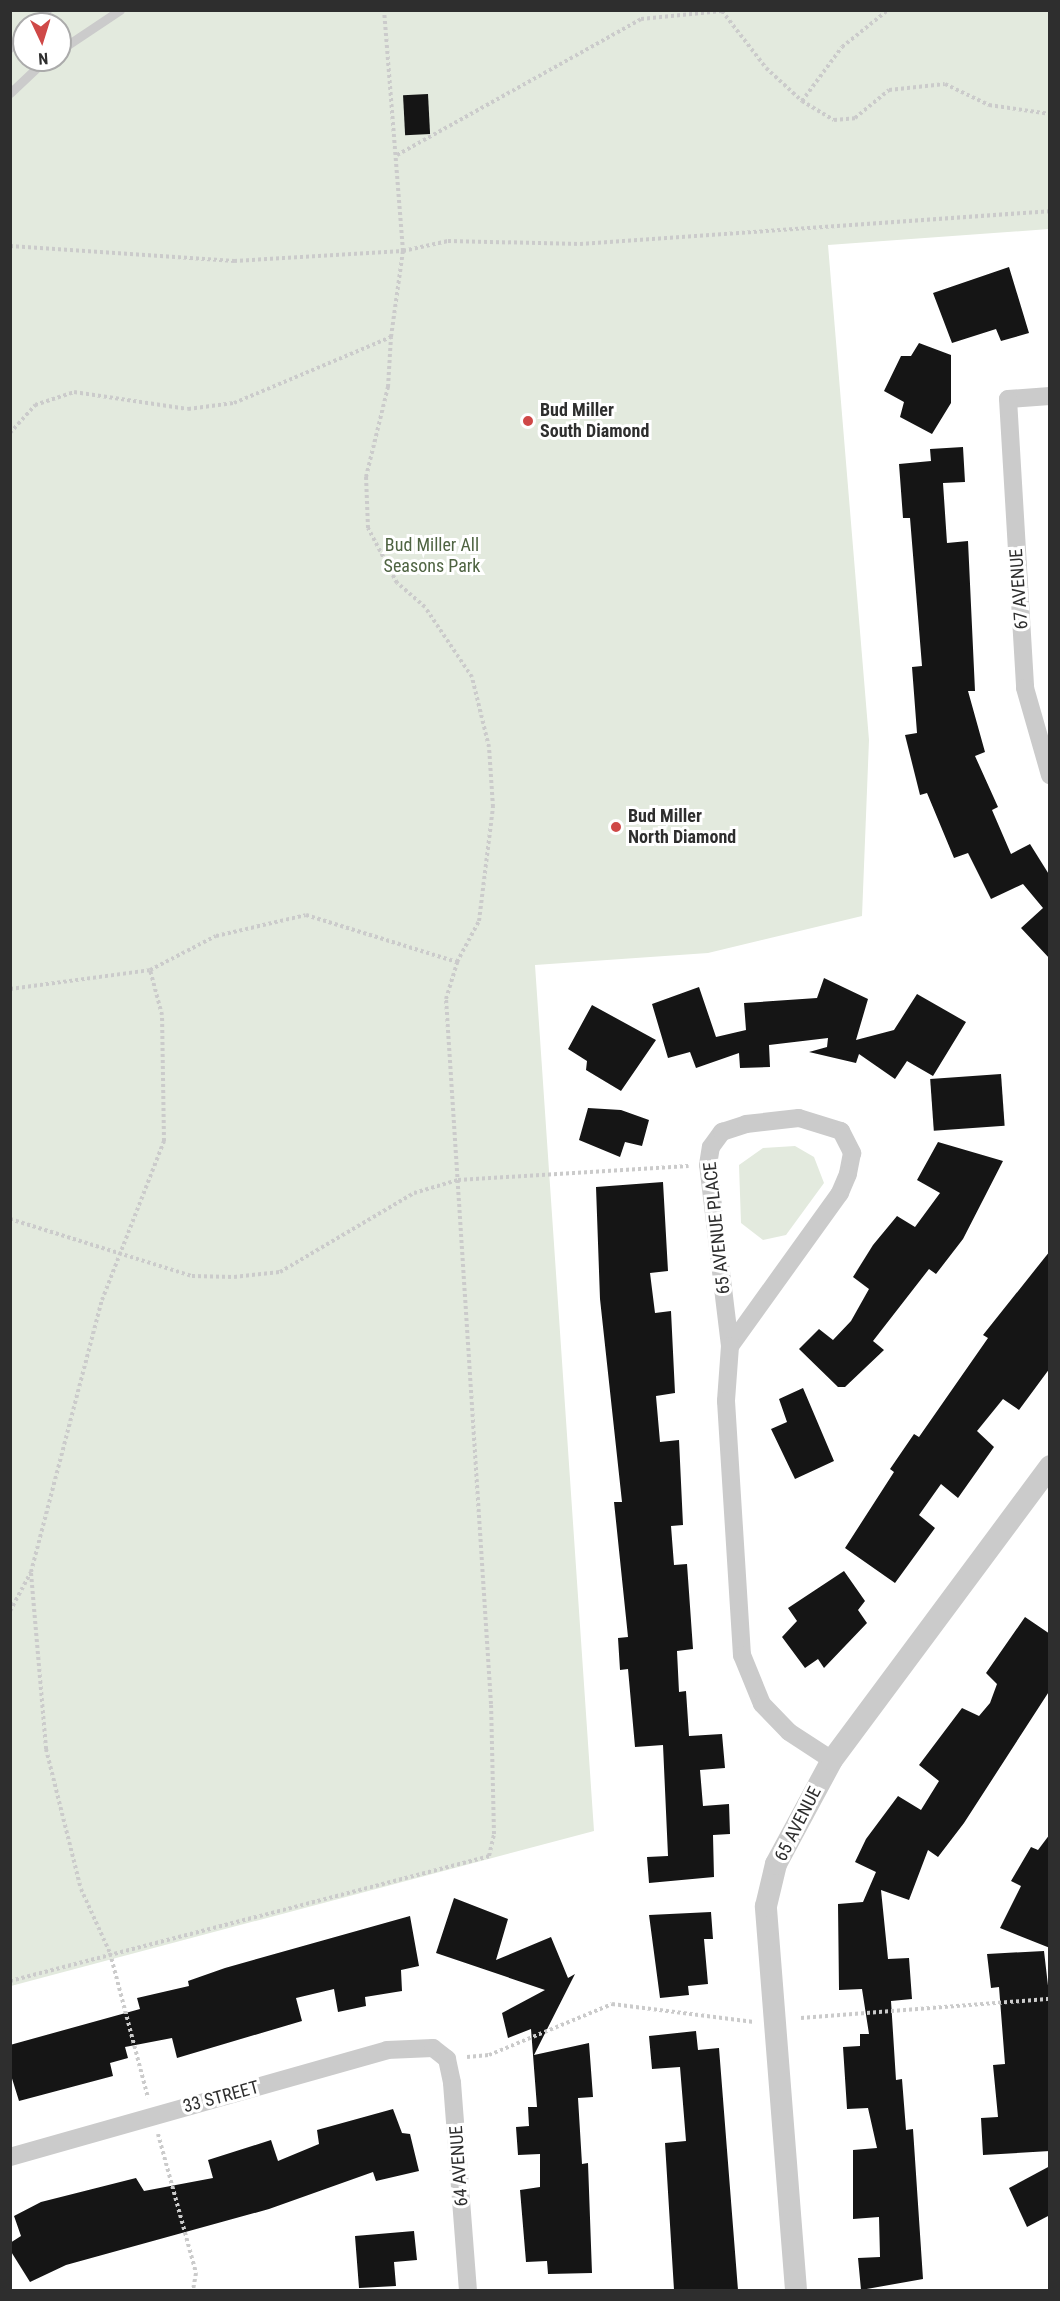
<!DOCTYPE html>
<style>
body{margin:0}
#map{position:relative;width:1060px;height:2301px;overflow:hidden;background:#fff;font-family:"Roboto Condensed",sans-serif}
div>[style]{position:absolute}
.green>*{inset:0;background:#e3eade}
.building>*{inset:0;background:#151515;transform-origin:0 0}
.path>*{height:4px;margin-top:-2px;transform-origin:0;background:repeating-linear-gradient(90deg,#cbcbcb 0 3px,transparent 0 6px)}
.service>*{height:9px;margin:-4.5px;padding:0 4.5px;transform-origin:4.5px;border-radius:4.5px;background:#cbcbcb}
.minor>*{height:18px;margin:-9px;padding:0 9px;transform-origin:9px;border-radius:9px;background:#cbcbcb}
.tertiary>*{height:22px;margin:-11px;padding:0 11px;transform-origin:11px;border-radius:11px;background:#cbcbcb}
.dots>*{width:16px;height:16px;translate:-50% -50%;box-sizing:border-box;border:3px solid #fff;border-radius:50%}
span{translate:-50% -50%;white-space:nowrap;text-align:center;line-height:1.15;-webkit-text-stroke:6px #fff;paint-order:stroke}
.poi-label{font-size:18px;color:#2e2e2e;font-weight:700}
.left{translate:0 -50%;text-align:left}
.park-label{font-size:18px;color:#4f6442}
.street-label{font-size:18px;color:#2e2e2e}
.frame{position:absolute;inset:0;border:12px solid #2e2e2e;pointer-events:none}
.north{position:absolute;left:12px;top:12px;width:60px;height:60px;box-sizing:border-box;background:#fff;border:2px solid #ababab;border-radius:50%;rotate:176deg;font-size:16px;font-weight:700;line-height:24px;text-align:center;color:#2e2e2e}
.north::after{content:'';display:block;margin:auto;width:21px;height:27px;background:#cf4847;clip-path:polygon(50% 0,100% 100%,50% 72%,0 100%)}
</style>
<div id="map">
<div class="green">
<div style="clip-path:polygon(evenodd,11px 11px,1049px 11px,1049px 229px,828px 245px,869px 740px,862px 916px,708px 953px,535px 965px,594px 1831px,11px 1986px,11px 11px,24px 24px,60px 24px,60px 60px,24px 60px,24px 24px)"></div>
<div style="clip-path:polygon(795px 1146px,814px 1157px,824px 1183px,786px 1235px,763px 1240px,741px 1223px,739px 1165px,763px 1148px)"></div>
</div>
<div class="building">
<div style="left:428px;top:94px;width:40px;height:25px;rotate:87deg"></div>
<div style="clip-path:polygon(1009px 267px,1029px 333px,1001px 341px,996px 329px,952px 343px,933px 293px)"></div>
<div style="clip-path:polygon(919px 343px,951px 355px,951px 403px,932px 434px,900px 417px,904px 402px,884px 391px,901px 356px,911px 356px)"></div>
<div style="clip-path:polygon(963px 447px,965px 482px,943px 483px,947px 543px,968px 541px,975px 691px,968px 691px,985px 752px,975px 756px,998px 807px,992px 810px,1011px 854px,1030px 844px,1050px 876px,1050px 959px,1021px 928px,1043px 908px,1023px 884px,991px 899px,968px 853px,954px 858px,927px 793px,920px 795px,905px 735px,917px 733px,912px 667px,922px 666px,910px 518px,903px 518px,899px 464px,931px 461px,930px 449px)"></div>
<div style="clip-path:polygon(824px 978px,868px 999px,856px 1040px,894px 1030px,917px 994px,966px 1022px,933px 1076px,907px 1061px,895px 1079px,859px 1054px,856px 1063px,809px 1052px,827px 1047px,828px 1038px,769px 1045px,770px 1067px,740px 1068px,739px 1053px,696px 1068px,690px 1052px,668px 1058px,652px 1004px,699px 987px,716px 1037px,746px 1030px,744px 1003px,817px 998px)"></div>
<div style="clip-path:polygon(592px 1005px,656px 1040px,621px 1091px,586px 1070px,587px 1061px,568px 1049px)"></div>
<div style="left:1001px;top:1074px;width:52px;height:71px;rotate:86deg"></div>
<div style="clip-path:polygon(588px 1108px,621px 1110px,649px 1120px,642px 1146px,625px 1142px,620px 1157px,579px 1140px)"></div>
<div style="clip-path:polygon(938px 1142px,1003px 1161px,963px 1239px,936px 1274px,929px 1269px,873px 1341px,884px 1350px,845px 1387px,838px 1387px,799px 1349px,819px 1329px,833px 1340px,851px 1321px,869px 1289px,853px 1277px,873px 1245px,897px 1216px,915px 1227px,940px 1193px,917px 1180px)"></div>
<div style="clip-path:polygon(663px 1182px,668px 1271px,650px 1273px,655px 1313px,671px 1311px,675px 1393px,656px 1396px,660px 1442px,679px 1440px,683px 1525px,671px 1526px,674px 1565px,687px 1564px,693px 1649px,677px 1651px,679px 1692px,686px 1691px,689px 1736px,722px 1734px,725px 1768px,700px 1770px,703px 1806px,729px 1804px,730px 1834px,713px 1835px,714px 1877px,649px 1883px,647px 1857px,668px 1856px,663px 1745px,635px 1747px,628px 1669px,620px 1670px,618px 1638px,628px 1637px,614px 1502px,622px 1502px,600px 1299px,596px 1187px)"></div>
<div style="clip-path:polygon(1050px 1251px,1050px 1368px,1019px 1410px,1003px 1399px,977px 1431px,994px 1447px,958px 1498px,941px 1484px,919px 1515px,935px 1528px,895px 1583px,845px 1548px,894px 1472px,890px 1469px,914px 1434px,919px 1437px,988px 1338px,983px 1335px)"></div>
<div style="clip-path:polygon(803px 1388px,834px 1461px,795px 1479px,771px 1429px,787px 1422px,779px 1399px)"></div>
<div style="clip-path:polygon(844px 1571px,865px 1601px,858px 1610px,867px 1623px,824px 1668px,818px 1659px,805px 1668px,782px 1637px,797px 1621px,788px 1608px)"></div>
<div style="clip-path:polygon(1025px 1617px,1050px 1634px,1050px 1690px,964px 1823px,938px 1857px,928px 1850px,909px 1900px,881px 1890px,888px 1959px,909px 1958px,912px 1999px,891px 2001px,896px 2080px,902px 2079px,906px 2130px,913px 2129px,923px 2279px,861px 2290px,858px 2258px,880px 2257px,879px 2217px,853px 2219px,853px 2150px,877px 2148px,868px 2108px,847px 2109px,843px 2047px,860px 2046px,860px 2034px,869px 2034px,862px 1989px,839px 1990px,838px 1904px,863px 1902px,876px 1872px,855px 1862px,866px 1839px,898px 1796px,921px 1810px,939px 1781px,919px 1765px,962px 1708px,979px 1716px,990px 1703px,997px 1684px,986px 1673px)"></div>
<div style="clip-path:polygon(1050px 1834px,1050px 1948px,1000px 1928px,1021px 1886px,1011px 1881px,1031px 1847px,1038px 1850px)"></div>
<div style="clip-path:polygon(454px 1898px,508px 1919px,496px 1960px,551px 1937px,568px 1978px,575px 1974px,534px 2055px,589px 2043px,593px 2097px,578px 2098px,582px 2164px,588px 2163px,592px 2273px,548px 2274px,547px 2261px,526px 2262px,520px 2190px,540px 2187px,540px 2154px,518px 2155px,516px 2127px,529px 2126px,528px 2107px,537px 2107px,531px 2029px,508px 2038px,502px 2013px,545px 1990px,436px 1953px)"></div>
<div style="clip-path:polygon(711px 1912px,713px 1939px,704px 1939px,708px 1984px,688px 1986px,689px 1995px,660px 1998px,649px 1915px)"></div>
<div style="clip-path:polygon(410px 1916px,419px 1966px,401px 1970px,402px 1991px,365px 1997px,366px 2006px,338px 2012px,334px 1989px,296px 1998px,302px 2021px,177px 2058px,172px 2038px,125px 2047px,128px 2058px,110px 2063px,113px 2076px,19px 2101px,10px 2072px,10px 2045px,140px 2009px,137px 1998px,189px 1986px,188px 1981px,225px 1968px)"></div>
<div style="clip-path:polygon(1044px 1951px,1050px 2003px,1050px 2151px,983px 2155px,981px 2118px,998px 2117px,993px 2065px,1005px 2064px,999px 1987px,991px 1988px,987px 1954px)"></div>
<div style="clip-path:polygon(696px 2031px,698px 2050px,719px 2048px,738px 2290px,674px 2290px,665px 2143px,686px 2141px,680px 2067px,652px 2069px,649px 2036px)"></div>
<div style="clip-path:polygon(393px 2109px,402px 2133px,410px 2134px,419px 2171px,376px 2181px,373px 2172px,269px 2209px,66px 2265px,30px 2282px,10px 2250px,10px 2243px,21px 2236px,14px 2216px,41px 2202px,136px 2178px,144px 2191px,213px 2178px,208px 2160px,271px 2140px,278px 2161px,319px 2144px,317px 2130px)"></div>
<div style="clip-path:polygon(1050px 2166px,1050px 2215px,1027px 2227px,1009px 2188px)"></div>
<div style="clip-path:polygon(414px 2231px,417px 2260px,394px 2262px,396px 2286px,359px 2288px,355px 2236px)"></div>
</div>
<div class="path">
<div style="left:802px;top:101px;width:37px;rotate:31deg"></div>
<div style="left:834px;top:120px;width:21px;rotate:-5deg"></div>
<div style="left:855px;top:118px;width:44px;rotate:-39.5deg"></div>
<div style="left:889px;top:90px;width:56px;rotate:-6.1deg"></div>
<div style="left:945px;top:84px;width:49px;rotate:25.5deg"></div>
<div style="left:989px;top:105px;width:62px;rotate:8.4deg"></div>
<div style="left:397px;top:155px;width:279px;rotate:-29.1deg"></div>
<div style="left:641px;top:19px;width:81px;rotate:-5.6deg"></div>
<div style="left:722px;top:11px;width:72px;rotate:52.3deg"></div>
<div style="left:766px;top:68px;width:49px;rotate:42.5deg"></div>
<div style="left:802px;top:101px;width:67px;rotate:-53.5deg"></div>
<div style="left:842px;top:47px;width:59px;rotate:-38.8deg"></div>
<div style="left:10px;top:246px;width:225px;rotate:3.8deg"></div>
<div style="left:234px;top:261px;width:169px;rotate:-3.4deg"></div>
<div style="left:403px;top:251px;width:46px;rotate:-12.5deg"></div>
<div style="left:448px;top:241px;width:132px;rotate:1.3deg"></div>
<div style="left:580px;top:244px;width:471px;rotate:-4deg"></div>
<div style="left:10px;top:433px;width:38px;rotate:-48deg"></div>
<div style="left:35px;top:405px;width:41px;rotate:-18.4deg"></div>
<div style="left:74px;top:392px;width:115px;rotate:8.5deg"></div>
<div style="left:188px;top:409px;width:46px;rotate:-7.4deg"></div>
<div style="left:234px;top:403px;width:170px;rotate:-22.8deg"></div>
<div style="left:391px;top:337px;width:87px;rotate:-82.1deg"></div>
<div style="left:403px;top:251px;width:242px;rotate:-94.5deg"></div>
<div style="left:10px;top:989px;width:141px;rotate:-7.7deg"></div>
<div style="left:10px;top:1219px;width:191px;rotate:17.4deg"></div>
<div style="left:192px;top:1276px;width:42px;rotate:1.4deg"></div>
<div style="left:234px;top:1277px;width:46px;rotate:-6.2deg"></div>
<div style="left:280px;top:1272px;width:156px;rotate:-30.5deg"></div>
<div style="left:414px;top:1193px;width:46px;rotate:-16.5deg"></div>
<div style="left:458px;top:1180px;width:231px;rotate:-3.5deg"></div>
<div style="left:31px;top:1573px;width:177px;rotate:85.1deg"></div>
<div style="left:46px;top:1749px;width:144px;rotate:76deg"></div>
<div style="left:81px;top:1889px;width:70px;rotate:65.6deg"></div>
<div style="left:110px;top:1953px;width:150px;rotate:75.3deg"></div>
<div style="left:10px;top:1611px;width:44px;rotate:-61.7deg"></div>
<div style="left:31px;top:1572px;width:281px;rotate:-75.4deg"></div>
<div style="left:102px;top:1300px;width:171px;rotate:-68.7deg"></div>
<div style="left:164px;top:1141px;width:126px;rotate:-90.9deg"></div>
<div style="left:162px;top:1015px;width:47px;rotate:-104.9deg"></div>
<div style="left:150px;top:970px;width:74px;rotate:-27.3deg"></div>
<div style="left:216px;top:936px;width:92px;rotate:-13.1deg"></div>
<div style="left:306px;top:915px;width:158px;rotate:17.3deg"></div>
<div style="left:10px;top:1981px;width:495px;rotate:-14.6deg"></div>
<div style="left:489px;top:1856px;width:23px;rotate:-77deg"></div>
<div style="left:494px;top:1834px;width:130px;rotate:-91.3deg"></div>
<div style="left:491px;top:1704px;width:706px;rotate:-93.65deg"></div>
<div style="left:446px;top:999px;width:39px;rotate:-73deg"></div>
<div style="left:457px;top:962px;width:47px;rotate:-61.8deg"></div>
<div style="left:479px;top:921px;width:115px;rotate:-83deg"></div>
<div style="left:493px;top:807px;width:60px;rotate:-93.8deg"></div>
<div style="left:489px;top:747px;width:72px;rotate:-103.7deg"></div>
<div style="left:472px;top:677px;width:84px;rotate:-123.9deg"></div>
<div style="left:425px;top:607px;width:37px;rotate:-139deg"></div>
<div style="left:397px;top:583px;width:62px;rotate:-117.8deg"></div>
<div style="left:368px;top:528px;width:51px;rotate:-92.2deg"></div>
<div style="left:366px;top:477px;width:93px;rotate:-76.3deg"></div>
<div style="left:388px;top:387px;width:50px;rotate:-86.6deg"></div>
<div style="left:801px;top:2018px;width:250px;rotate:-4.4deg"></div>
<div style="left:467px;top:2057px;width:22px;rotate:-5deg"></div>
<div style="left:489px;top:2055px;width:133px;rotate:-22.5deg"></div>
<div style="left:612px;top:2004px;width:143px;rotate:7.2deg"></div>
<div style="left:158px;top:2134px;width:144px;rotate:74.7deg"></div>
<div style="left:196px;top:2273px;width:17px;rotate:100deg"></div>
</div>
<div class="service">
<div style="left:33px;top:24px;width:20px;rotate:-45deg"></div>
<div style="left:10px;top:48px;width:21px;rotate:-47deg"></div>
<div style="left:60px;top:50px;width:72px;rotate:-33.7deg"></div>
<div style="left:10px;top:93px;width:48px;rotate:-43.3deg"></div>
</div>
<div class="minor">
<div style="left:1050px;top:396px;width:42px;rotate:175.9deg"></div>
<div style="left:1008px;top:399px;width:289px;rotate:86.6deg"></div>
<div style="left:1025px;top:688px;width:91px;rotate:74deg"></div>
<div style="left:799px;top:1118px;width:44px;rotate:17.2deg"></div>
<div style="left:841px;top:1131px;width:25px;rotate:63deg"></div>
<div style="left:852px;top:1153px;width:21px;rotate:101deg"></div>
<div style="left:848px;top:1174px;width:21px;rotate:113deg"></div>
<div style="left:840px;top:1193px;width:188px;rotate:125.7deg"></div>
<div style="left:730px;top:1346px;width:182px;rotate:-96.9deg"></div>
<div style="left:708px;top:1165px;width:18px;rotate:-81deg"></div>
<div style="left:711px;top:1147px;width:19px;rotate:-54deg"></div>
<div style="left:722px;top:1132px;width:25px;rotate:-18deg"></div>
<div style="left:746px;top:1124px;width:53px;rotate:-6.5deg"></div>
<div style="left:730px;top:1346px;width:55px;rotate:94.2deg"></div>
<div style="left:726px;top:1401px;width:255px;rotate:86.4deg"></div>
<div style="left:742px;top:1655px;width:53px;rotate:67.8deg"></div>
<div style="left:762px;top:1704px;width:39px;rotate:46deg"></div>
<div style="left:789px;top:1732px;width:51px;rotate:33.1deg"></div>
<div style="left:10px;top:2157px;width:392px;rotate:-15.8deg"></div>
<div style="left:387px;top:2050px;width:46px;rotate:-2.5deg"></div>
<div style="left:433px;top:2048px;width:18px;rotate:38deg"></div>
<div style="left:447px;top:2059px;width:25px;rotate:78deg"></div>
<div style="left:452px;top:2083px;width:208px;rotate:85.6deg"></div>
</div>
<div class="tertiary">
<div style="left:796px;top:2290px;width:385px;rotate:-94.5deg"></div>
<div style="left:766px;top:1906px;width:43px;rotate:-76.6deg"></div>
<div style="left:776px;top:1864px;width:118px;rotate:-61.7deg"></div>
<div style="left:832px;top:1760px;width:366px;rotate:-53.4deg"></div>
</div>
<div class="dots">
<div style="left:528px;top:421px;background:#cf4847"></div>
<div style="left:616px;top:827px;background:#cf4847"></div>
</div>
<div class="poi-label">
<span class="left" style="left:540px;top:421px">Bud Miller<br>South Diamond</span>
<span class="left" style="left:628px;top:827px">Bud Miller<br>North Diamond</span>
</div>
<div class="park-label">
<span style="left:432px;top:556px">Bud Miller All<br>Seasons Park</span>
</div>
<div class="street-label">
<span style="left:1019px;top:589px;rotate:-94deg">67 AVENUE</span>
<span style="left:717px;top:1228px;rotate:-96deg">65 AVENUE PLACE</span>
<span style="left:798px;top:1824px;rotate:-63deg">65 AVENUE</span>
<span style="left:221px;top:2097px;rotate:-15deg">33 STREET</span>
<span style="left:459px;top:2166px;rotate:-94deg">64 AVENUE</span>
</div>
<div class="frame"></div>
<div class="north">N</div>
</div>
